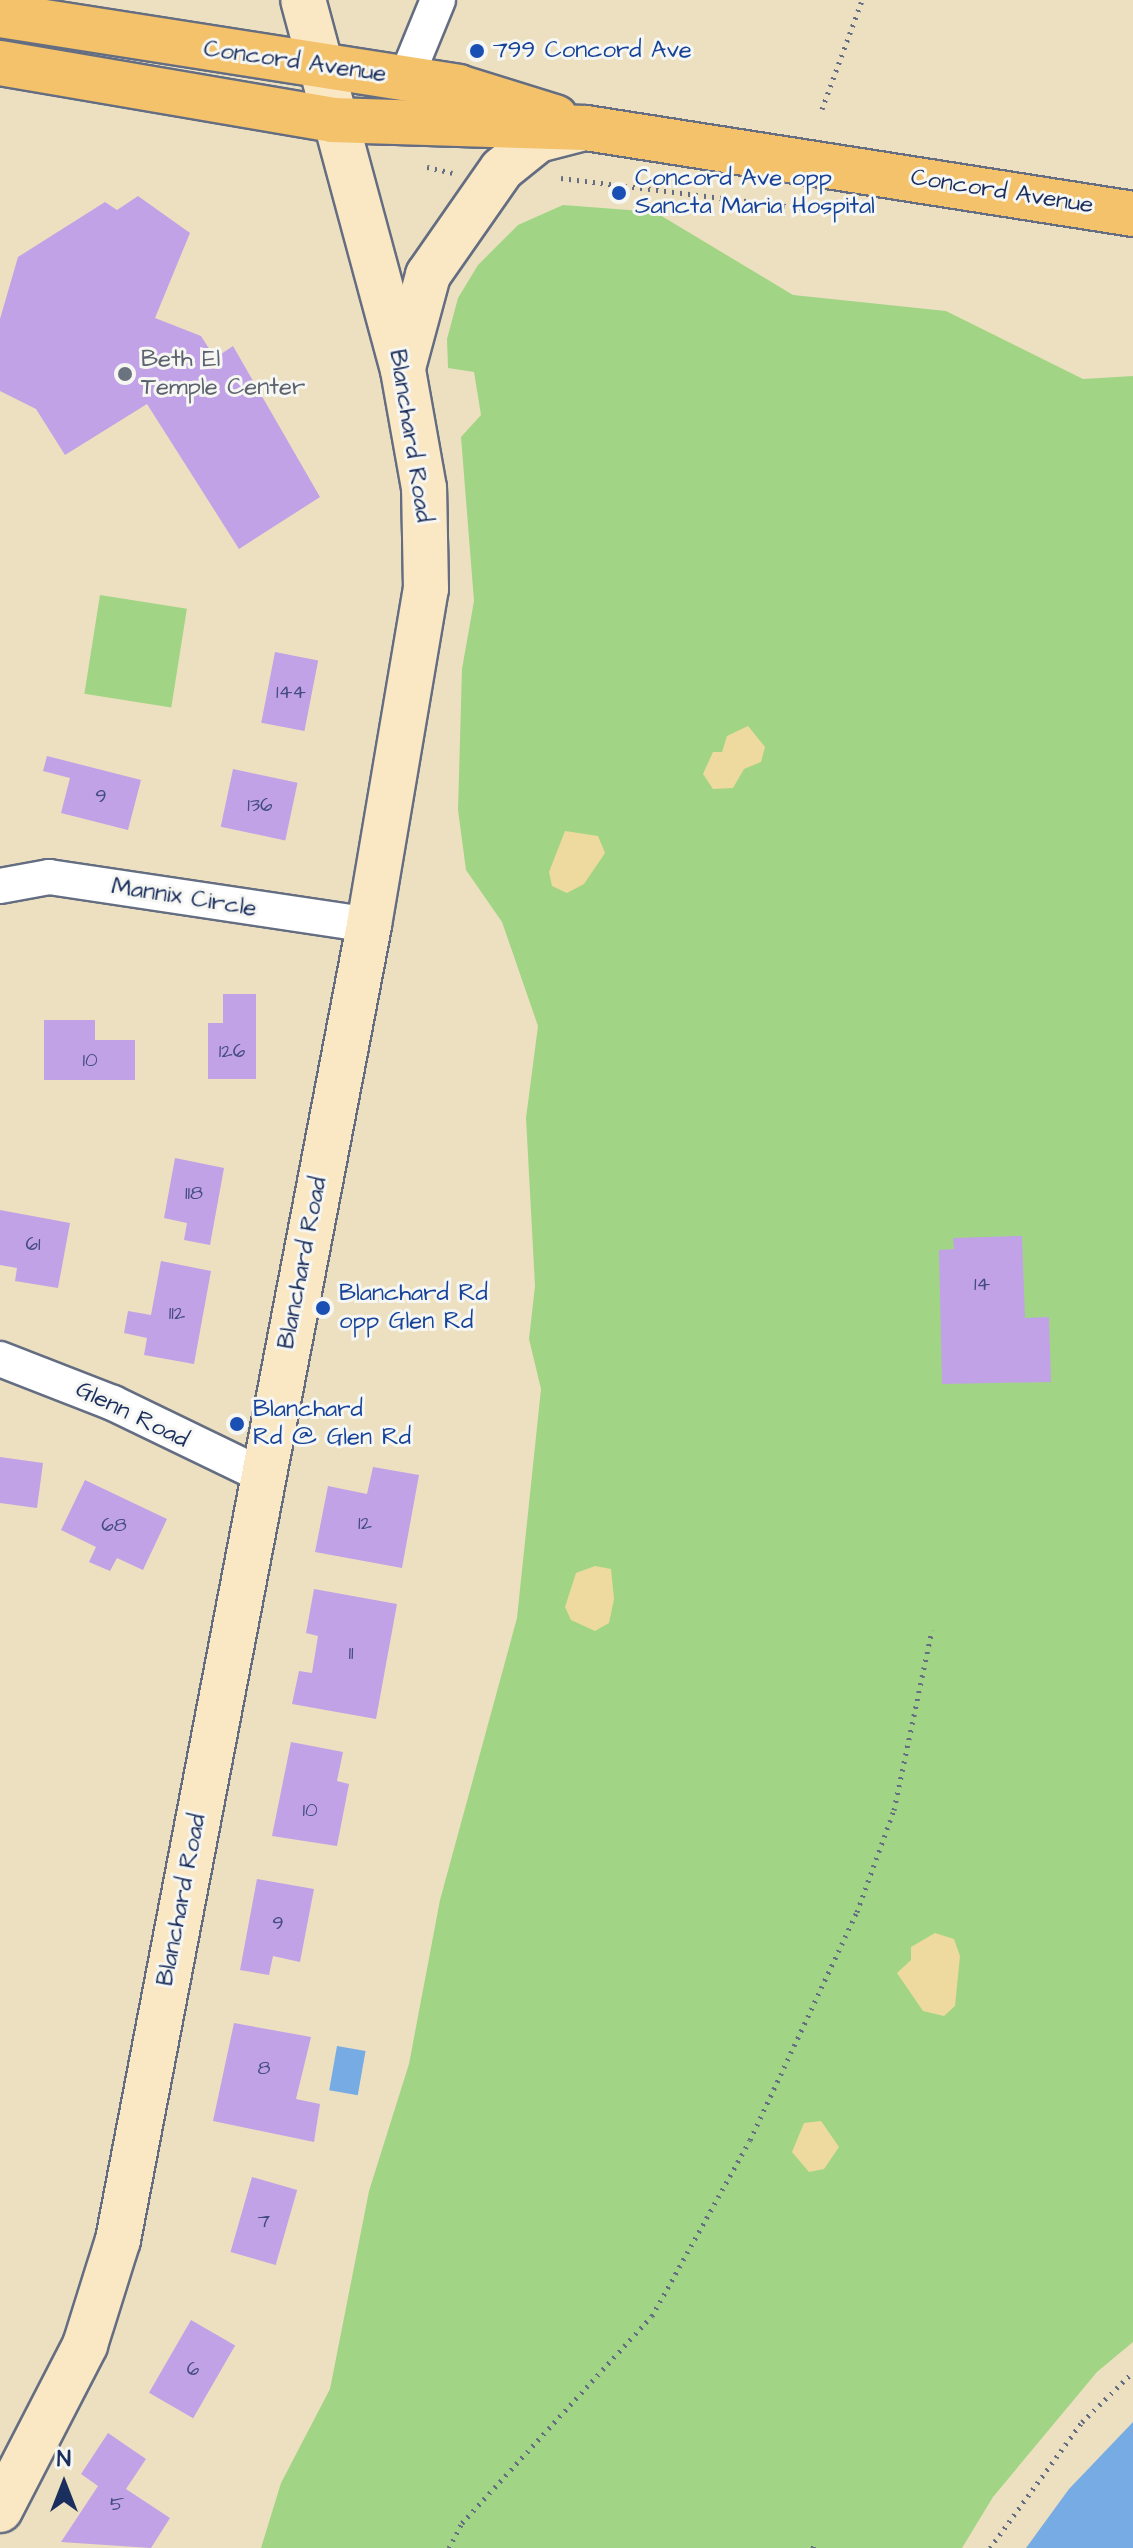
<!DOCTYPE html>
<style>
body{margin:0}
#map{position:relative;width:1133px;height:2548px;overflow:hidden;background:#ece0c1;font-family:"Architects Daughter",sans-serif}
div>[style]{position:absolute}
.green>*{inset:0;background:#a1d585;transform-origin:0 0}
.sand>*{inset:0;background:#eeda9e}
.water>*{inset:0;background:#77abe4;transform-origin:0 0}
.building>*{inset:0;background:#c1a2e6;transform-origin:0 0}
.path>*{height:5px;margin-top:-2.5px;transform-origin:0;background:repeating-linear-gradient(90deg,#646d81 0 2px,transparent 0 8px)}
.roads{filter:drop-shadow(2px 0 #646d81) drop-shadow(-2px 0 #646d81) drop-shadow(0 2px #646d81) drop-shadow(0 -2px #646d81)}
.street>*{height:34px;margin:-17px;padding:0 17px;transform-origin:17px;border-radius:17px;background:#fff}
.secondary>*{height:44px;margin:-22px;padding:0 22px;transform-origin:22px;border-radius:22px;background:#fae7c3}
.primary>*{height:44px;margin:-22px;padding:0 22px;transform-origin:22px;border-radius:22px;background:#f3c26a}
.dots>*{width:22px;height:22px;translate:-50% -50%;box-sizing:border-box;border:4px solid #f6f6f2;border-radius:50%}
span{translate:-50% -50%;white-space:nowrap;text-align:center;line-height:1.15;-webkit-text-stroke:6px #f6f6f2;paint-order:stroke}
.number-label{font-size:20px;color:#444c80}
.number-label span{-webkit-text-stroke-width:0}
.transit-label{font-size:24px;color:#164399}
.left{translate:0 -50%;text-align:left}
.street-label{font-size:24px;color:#1b2f5e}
.worship-label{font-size:24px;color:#5b616d}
.north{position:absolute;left:24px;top:2444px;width:80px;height:80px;-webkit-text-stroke:6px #f6f6f2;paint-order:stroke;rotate:0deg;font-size:22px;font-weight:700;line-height:32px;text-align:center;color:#1b2f5e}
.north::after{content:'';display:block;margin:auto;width:28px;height:36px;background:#1b2f5e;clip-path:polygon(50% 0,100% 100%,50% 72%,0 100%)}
</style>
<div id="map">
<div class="green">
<div style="clip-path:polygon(563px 205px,655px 212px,793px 295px,946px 311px,1083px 379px,1133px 376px,1133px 2342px,1097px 2372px,993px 2497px,962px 2548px,261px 2548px,281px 2483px,330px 2389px,369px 2191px,409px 2064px,440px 1900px,517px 1618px,541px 1389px,529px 1339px,535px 1286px,526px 1118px,538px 1026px,502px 922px,466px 870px,458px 810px,462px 669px,474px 601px,461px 437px,481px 415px,474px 372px,448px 368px,447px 339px,458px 298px,478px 265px,518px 225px)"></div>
<div style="left:100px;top:595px;width:88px;height:100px;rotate:9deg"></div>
</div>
<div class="sand">
<div style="clip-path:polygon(748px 726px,765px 747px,761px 762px,744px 769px,733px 788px,713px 789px,703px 774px,713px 752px,722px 752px,727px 736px)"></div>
<div style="clip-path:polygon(565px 831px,598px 836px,605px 853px,584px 884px,567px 893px,552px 886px,549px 872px)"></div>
<div style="clip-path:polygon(595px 1566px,611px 1569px,614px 1599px,609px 1623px,595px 1631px,571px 1620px,565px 1607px,576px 1573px)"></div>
<div style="clip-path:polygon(935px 1933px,954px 1939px,960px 1956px,955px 2006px,944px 2016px,923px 2011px,897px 1973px,911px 1960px,911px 1947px)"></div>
<div style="clip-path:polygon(821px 2121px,839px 2147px,824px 2169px,809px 2172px,792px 2152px,804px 2123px)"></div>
</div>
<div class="water">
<div style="left:337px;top:2046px;width:29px;height:45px;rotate:10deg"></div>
<div style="clip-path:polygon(1133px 2422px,1133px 2548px,1026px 2548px,1069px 2489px)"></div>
</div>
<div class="building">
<div style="clip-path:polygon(138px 196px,190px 233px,155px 318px,201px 336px,215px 358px,233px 346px,320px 497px,239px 549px,147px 404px,65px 455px,36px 409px,0 391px,0 319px,18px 257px,105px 202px,117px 210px)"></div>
<div style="left:275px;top:652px;width:44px;height:72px;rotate:11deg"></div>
<div style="clip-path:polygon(47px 756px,141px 780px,128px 830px,61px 813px,70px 778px,43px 771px)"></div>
<div style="left:233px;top:769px;width:66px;height:59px;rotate:12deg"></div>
<div style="clip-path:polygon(223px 994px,256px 994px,256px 1079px,208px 1079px,208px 1023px,223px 1023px)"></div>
<div style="clip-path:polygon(44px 1020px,95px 1020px,95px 1040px,135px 1040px,135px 1080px,44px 1080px)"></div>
<div style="clip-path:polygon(175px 1158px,224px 1168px,210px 1245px,184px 1240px,187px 1223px,164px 1218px)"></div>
<div style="clip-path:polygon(0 1210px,70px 1223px,58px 1288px,15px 1281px,17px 1268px,0 1265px)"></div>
<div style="clip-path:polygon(1022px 1236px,1025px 1318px,1049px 1317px,1051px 1382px,942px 1384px,939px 1250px,954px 1249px,953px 1238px)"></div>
<div style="clip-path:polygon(161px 1261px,211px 1271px,194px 1364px,144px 1355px,147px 1338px,124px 1333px,128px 1311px,151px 1315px)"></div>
<div style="clip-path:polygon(0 1457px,43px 1463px,37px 1508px,0 1503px)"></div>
<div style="clip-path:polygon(373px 1467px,419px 1475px,402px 1568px,315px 1552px,328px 1486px,367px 1494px)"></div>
<div style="clip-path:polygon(85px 1480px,167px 1519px,143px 1570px,117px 1558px,110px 1571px,89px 1562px,96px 1547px,61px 1530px)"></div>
<div style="clip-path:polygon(314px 1589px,397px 1604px,376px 1719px,292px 1704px,299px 1671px,312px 1673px,318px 1636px,306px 1633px)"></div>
<div style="clip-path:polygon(291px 1742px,343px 1752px,337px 1781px,349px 1784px,337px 1846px,272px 1836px)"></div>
<div style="clip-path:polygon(257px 1879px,314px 1889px,300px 1962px,273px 1956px,269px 1975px,240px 1970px)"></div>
<div style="clip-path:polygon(234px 2023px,311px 2037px,296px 2099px,320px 2104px,314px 2142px,213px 2121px)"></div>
<div style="left:252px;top:2177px;width:47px;height:78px;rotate:16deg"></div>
<div style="left:191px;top:2320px;width:51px;height:84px;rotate:30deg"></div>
<div style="clip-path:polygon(108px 2433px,146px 2459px,126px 2489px,170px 2518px,151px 2548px,61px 2542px,98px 2486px,81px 2474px)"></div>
</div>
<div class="path">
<div style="left:822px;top:109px;width:116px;rotate:-69.8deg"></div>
<div style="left:427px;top:167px;width:26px;rotate:13deg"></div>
<div style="left:561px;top:178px;width:274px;rotate:7.1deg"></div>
<div style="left:449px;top:2548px;width:28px;rotate:-63deg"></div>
<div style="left:462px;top:2523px;width:281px;rotate:-47.5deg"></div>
<div style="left:652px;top:2316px;width:201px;rotate:-60.9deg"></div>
<div style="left:750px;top:2140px;width:252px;rotate:-64.9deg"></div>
<div style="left:857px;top:1912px;width:109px;rotate:-70.1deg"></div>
<div style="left:894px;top:1810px;width:184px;rotate:-78.1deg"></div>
<div style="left:813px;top:2548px;width:4px;rotate:-76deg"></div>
<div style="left:990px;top:2548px;width:156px;rotate:-53.9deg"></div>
<div style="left:1082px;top:2422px;width:71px;rotate:-44.4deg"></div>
</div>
<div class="roads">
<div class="street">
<div style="left:406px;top:78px;width:84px;rotate:-67.7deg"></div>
<div style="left:0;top:886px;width:50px;rotate:-10.4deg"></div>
<div style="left:49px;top:877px;width:324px;rotate:8.5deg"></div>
<div style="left:0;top:1359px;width:121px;rotate:21.3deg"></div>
<div style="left:113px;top:1403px;width:165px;rotate:25.8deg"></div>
</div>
<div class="secondary">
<div style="left:404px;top:364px;width:92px;rotate:-74.9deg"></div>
<div style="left:428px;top:275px;width:129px;rotate:-55.1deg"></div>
<div style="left:502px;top:169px;width:46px;rotate:-38.9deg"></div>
<div style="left:538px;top:140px;width:48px;rotate:-14.6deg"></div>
<div style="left:0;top:2510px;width:186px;rotate:-62.7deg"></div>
<div style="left:85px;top:2345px;width:110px;rotate:-72.6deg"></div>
<div style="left:118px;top:2240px;width:1339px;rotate:-79.19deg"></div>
<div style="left:369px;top:925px;width:341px;rotate:-80.4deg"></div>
<div style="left:426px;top:589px;width:101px;rotate:-91.1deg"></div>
<div style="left:424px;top:488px;width:120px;rotate:-100.1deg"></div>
<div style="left:403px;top:370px;width:383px;rotate:-105.1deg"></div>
</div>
<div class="primary">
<div style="left:0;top:15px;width:464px;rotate:8.9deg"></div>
<div style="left:458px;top:87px;width:102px;rotate:17.2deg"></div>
<div style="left:0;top:63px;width:337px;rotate:9.7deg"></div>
<div style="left:332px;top:120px;width:254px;rotate:1.8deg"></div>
<div style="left:586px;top:128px;width:554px;rotate:8.93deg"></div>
</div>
</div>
<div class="dots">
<div style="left:477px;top:51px;background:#1a4fb4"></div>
<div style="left:619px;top:193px;background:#1a4fb4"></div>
<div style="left:125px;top:374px;background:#6b7280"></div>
<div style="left:323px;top:1308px;background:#1a4fb4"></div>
<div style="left:237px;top:1424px;background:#1a4fb4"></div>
</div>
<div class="number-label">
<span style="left:291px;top:692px">144</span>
<span style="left:101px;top:796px">9</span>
<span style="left:260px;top:805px">136</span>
<span style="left:232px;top:1051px">126</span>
<span style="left:90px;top:1060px">10</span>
<span style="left:194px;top:1193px">118</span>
<span style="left:33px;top:1244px">61</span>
<span style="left:982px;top:1284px">14</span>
<span style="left:177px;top:1313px">112</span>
<span style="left:365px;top:1523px">12</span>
<span style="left:114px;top:1525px">68</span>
<span style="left:351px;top:1653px">11</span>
<span style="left:310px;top:1810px">10</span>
<span style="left:278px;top:1923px">9</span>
<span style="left:264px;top:2068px">8</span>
<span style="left:264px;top:2221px">7</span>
<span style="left:193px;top:2369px">6</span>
<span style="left:117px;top:2504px">5</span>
</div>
<div class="transit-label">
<span class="left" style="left:493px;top:51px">799 Concord Ave</span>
<span class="left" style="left:635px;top:193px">Concord Ave opp<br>Sancta Maria Hospital</span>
<span class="left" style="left:339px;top:1308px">Blanchard Rd<br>opp Glen Rd</span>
<span class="left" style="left:253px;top:1424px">Blanchard<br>Rd @ Glen Rd</span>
</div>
<div class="street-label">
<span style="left:295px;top:62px;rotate:8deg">Concord Avenue</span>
<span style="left:1002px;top:192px;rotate:9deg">Concord Avenue</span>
<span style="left:410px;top:436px;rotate:81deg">Blanchard Road</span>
<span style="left:184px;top:898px;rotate:9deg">Mannix Circle</span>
<span style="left:303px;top:1263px;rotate:-79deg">Blanchard Road</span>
<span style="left:132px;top:1415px;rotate:26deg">Glenn Road</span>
<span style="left:182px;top:1900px;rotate:-79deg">Blanchard Road</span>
</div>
<div class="worship-label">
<span class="left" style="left:141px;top:374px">Beth El<br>Temple Center</span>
</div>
<div class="north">N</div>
</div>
